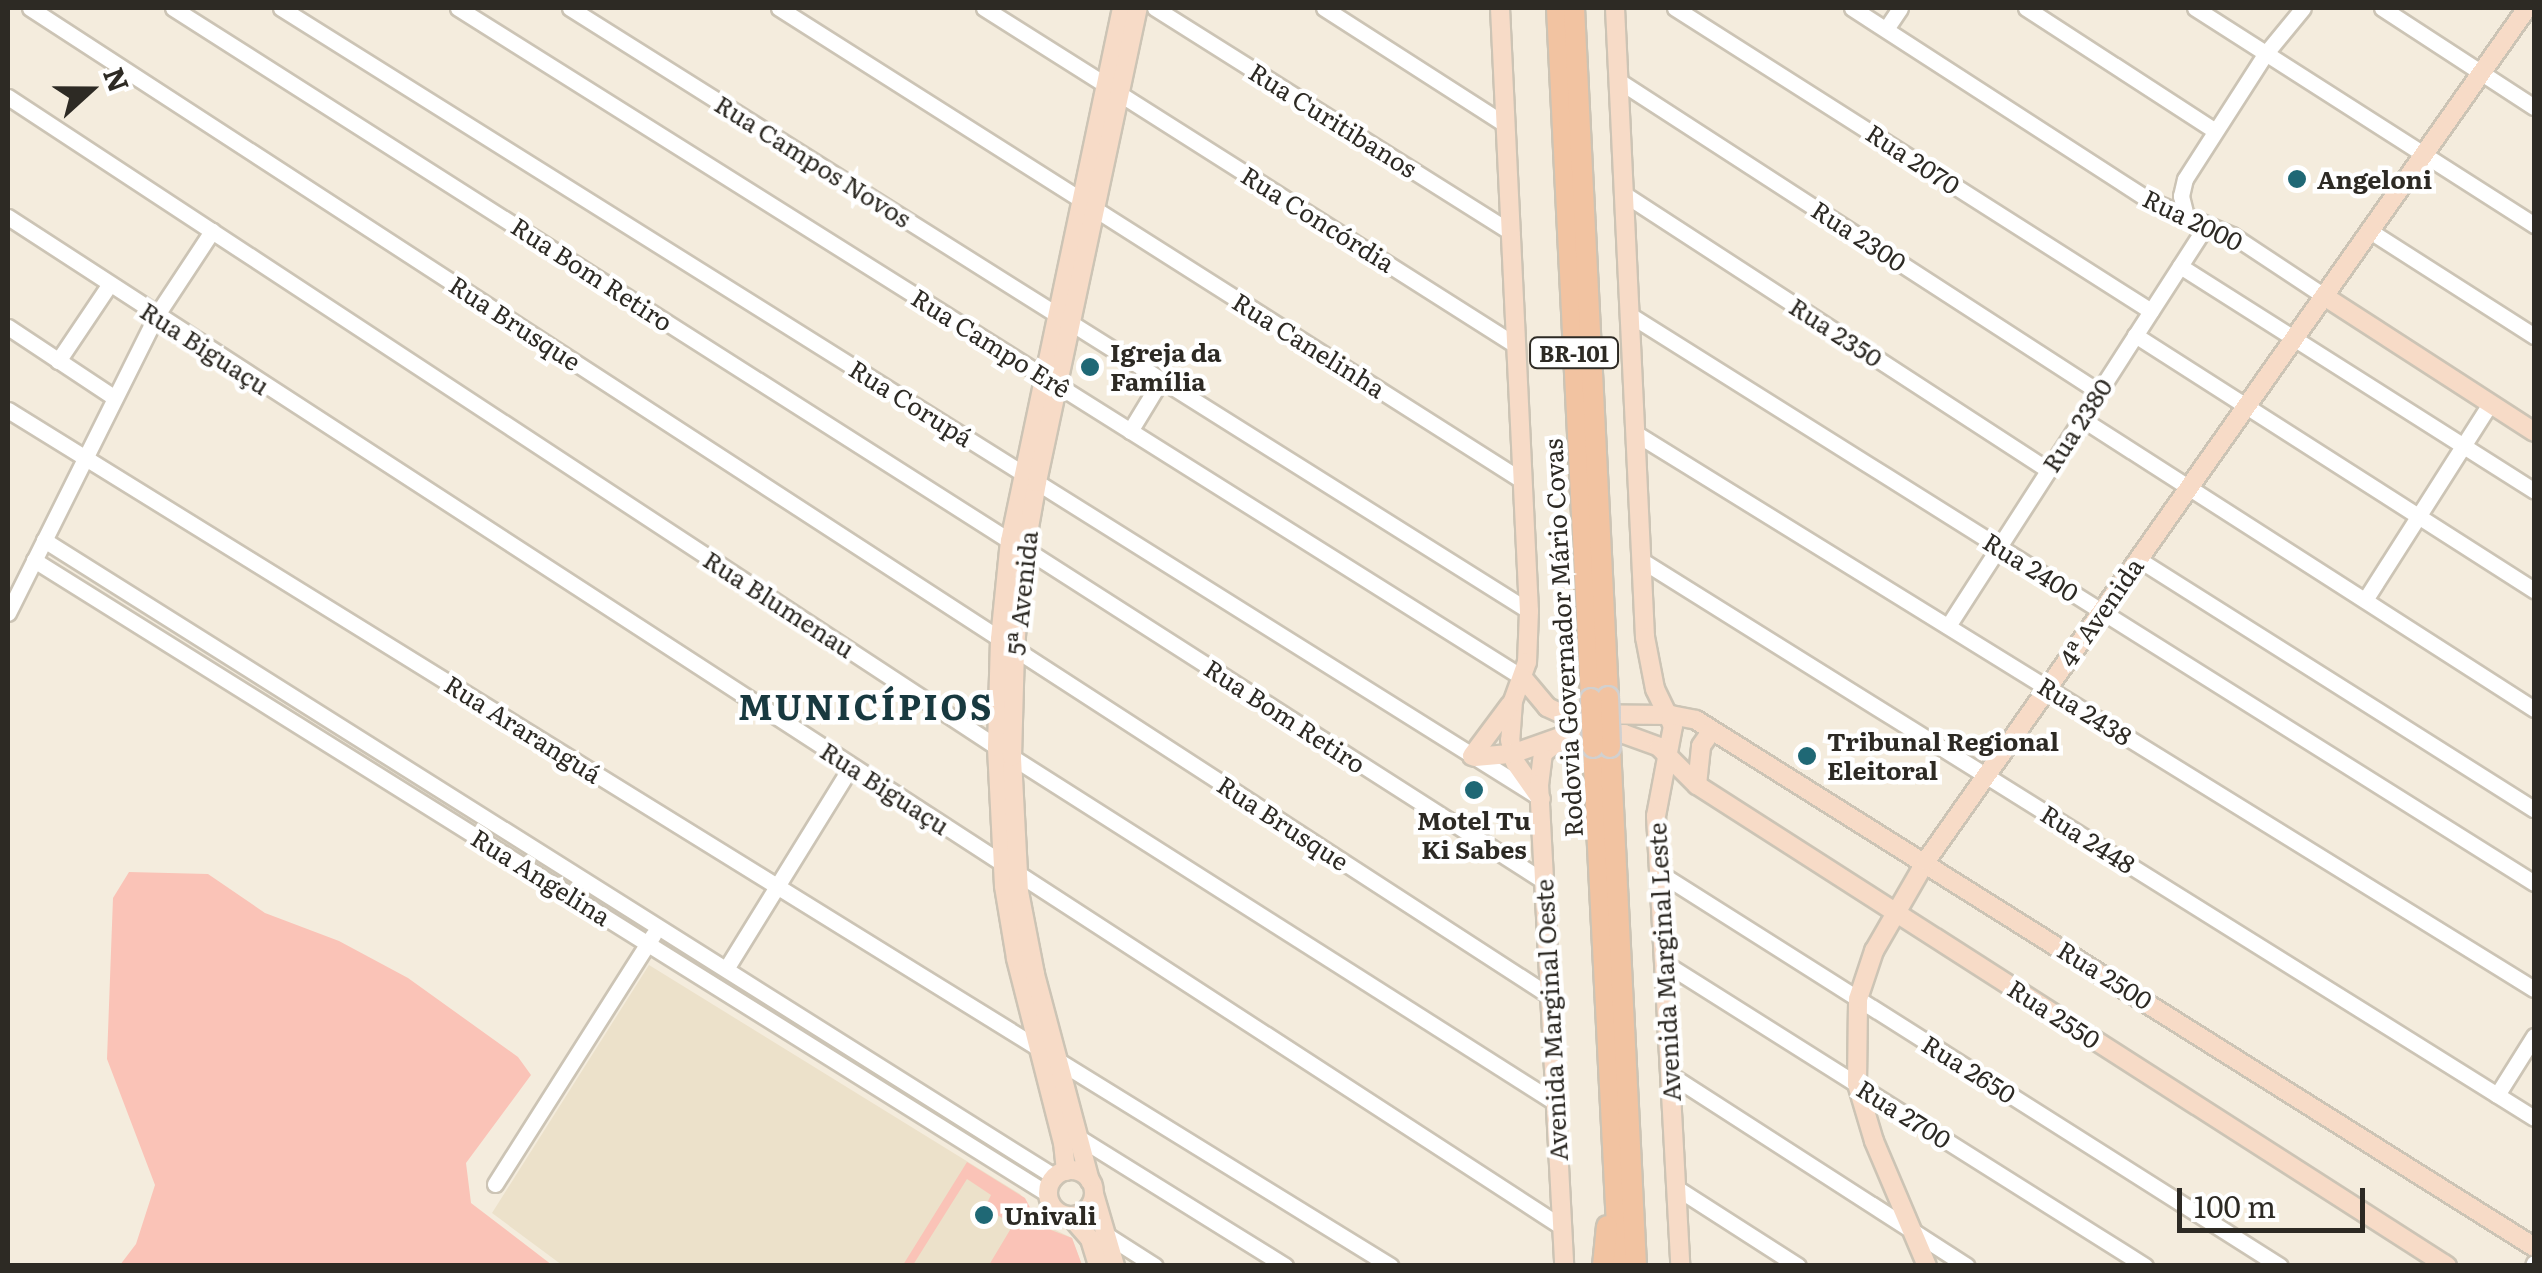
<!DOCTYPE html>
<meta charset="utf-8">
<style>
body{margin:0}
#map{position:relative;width:2542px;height:1273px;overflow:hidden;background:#f4ecdd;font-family:Literata,serif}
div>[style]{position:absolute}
.built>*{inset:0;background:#ece1ca}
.green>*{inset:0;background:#fac3b7}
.roads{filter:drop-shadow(2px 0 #ccc4b5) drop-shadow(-2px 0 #ccc4b5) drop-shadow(0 2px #ccc4b5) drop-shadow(0 -2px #ccc4b5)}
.minor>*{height:15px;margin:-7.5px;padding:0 7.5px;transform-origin:7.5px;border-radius:7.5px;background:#fff}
.major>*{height:18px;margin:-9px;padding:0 9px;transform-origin:9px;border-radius:9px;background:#f7dbc7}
.major>.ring{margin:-9px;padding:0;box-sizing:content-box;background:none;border:18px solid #f7dbc7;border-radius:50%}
.highway>*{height:20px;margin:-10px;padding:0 10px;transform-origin:10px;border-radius:10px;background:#f2c3a1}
.bridges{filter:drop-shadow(2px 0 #d1d0cf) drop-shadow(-2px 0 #d1d0cf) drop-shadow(0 2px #d1d0cf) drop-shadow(0 -2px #d1d0cf)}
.highway-bridge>*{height:20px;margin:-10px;padding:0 10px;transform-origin:10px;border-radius:10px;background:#f2c3a1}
.dots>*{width:28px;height:28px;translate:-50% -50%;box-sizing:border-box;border:5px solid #fff;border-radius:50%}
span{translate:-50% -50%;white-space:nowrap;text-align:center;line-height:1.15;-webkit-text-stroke:9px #fff;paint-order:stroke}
.shield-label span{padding:2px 8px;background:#fff;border:2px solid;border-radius:8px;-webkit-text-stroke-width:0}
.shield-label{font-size:22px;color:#2d2a24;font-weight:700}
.street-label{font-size:25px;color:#2d2a24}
.poi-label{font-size:25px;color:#2d2a24;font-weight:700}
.left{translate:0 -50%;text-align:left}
.district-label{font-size:35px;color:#18393f;font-weight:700;letter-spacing:2.5px}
.frame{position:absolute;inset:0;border:10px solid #2d2a24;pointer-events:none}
.north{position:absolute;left:40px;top:40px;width:100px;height:100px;-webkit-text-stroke:8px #fff;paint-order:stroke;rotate:69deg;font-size:28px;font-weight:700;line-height:40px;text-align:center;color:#2d2a24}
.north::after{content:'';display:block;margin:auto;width:35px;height:45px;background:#2d2a24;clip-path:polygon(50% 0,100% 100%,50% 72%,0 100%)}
.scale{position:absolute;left:2177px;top:1188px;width:188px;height:45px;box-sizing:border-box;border:5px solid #2d2a24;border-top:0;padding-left:12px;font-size:30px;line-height:35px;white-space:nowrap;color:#2d2a24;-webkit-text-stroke:8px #fff;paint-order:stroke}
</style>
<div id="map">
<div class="built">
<div style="clip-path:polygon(649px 965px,1020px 1194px,1041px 1223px,1072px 1238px,1082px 1265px,562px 1265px,492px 1213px)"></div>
</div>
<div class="green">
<div style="clip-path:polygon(129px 872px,208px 874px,265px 913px,339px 941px,408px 978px,518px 1057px,531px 1075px,466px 1163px,471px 1203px,552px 1265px,120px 1265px,136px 1244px,155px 1185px,107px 1059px,113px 898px)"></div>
<div style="clip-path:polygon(967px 1162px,1025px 1198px,1035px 1217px,1051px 1230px,1072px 1238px,1082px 1265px,989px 1265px,1013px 1225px,985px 1207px,991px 1195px,967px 1179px,913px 1265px,903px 1265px)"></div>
</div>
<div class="roads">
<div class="minor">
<div style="left:30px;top:8px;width:1157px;rotate:33.04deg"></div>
<div style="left:173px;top:8px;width:992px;rotate:32.49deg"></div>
<div style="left:281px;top:8px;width:1483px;rotate:32.1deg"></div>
<div style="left:458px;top:8px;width:1258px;rotate:32.17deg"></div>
<div style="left:570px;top:8px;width:574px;rotate:32.2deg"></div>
<div style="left:779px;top:8px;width:356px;rotate:32.4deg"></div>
<div style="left:984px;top:8px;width:144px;rotate:32.3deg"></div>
<div style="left:1155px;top:8px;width:421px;rotate:32.2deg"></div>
<div style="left:1324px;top:8px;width:216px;rotate:32.7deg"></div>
<div style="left:1675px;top:8px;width:564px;rotate:32.48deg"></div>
<div style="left:1852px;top:8px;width:351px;rotate:32.9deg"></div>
<div style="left:2147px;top:199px;width:92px;rotate:23deg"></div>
<div style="left:2232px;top:235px;width:110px;rotate:33.5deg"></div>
<div style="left:2026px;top:8px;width:224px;rotate:33deg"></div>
<div style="left:2195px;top:8px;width:403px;rotate:32.6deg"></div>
<div style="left:2382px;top:8px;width:181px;rotate:33.1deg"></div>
<div style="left:1886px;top:29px;width:25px;rotate:-56deg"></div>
<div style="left:1619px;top:81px;width:572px;rotate:32.94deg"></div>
<div style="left:1120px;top:94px;width:469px;rotate:32.4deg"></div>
<div style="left:8px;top:97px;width:1202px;rotate:33.32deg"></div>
<div style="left:1012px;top:757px;width:645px;rotate:32.46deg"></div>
<div style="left:1624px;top:194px;width:506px;rotate:33.06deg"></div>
<div style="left:1095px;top:209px;width:507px;rotate:32.44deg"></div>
<div style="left:2186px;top:216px;width:21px;rotate:-104deg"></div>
<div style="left:2181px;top:196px;width:17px;rotate:-77deg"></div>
<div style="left:2185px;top:179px;width:150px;rotate:-57.3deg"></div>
<div style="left:2266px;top:53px;width:58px;rotate:-50.6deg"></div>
<div style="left:8px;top:217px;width:1853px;rotate:33.02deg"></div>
<div style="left:2370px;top:231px;width:195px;rotate:32.6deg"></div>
<div style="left:2180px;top:266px;width:419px;rotate:32.4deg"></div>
<div style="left:1630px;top:315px;width:1068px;rotate:32.14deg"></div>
<div style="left:1071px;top:323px;width:541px;rotate:32.16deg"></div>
<div style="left:8px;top:327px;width:128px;rotate:33.6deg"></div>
<div style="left:2135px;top:335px;width:474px;rotate:32.6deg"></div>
<div style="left:58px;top:361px;width:92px;rotate:-56.1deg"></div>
<div style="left:8px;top:410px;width:1212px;rotate:31.77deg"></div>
<div style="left:2082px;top:419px;width:537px;rotate:32.68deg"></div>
<div style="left:1130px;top:431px;width:60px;rotate:-58.7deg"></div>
<div style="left:1635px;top:433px;width:1057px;rotate:31.74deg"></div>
<div style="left:44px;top:540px;width:1195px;rotate:32.21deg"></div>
<div style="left:1025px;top:549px;width:617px;rotate:32.63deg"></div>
<div style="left:2138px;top:559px;width:468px;rotate:32.3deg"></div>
<div style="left:34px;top:560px;width:1196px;rotate:32.02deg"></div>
<div style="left:1641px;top:560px;width:1053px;rotate:32deg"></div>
<div style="left:2365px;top:600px;width:232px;rotate:-57.5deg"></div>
<div style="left:8px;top:613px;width:332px;rotate:-63.5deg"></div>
<div style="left:156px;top:316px;width:102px;rotate:-56.6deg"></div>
<div style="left:1948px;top:626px;width:478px;rotate:-57.2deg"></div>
<div style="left:1015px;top:649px;width:638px;rotate:32.97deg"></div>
<div style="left:1658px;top:872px;width:736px;rotate:32.35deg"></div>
<div style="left:1663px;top:962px;width:570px;rotate:32.24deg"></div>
<div style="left:726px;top:969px;width:238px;rotate:-58.3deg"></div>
<div style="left:1057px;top:1060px;width:392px;rotate:31.7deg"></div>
<div style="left:1669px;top:1074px;width:354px;rotate:32.8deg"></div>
<div style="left:2497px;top:1095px;width:70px;rotate:-57.9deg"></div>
<div style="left:1078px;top:1137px;width:244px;rotate:31.9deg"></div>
<div style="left:495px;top:1184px;width:295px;rotate:-57.6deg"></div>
<div style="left:1675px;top:1187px;width:146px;rotate:32.7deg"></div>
<div style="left:1105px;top:1234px;width:59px;rotate:32.6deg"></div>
<div style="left:2533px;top:1266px;width:3px;rotate:-72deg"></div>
</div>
<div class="major">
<div style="left:1500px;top:8px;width:604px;rotate:87.25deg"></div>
<div style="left:1529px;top:611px;width:51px;rotate:92.2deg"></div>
<div style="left:1527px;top:662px;width:41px;rotate:109.7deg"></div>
<div style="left:1513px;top:701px;width:39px;rotate:94deg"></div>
<div style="left:1510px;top:740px;width:23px;rotate:77deg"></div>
<div style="left:1515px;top:762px;width:45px;rotate:54.9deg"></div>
<div style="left:1615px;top:8px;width:630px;rotate:87.27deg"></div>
<div style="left:1645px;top:637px;width:53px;rotate:79.1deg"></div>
<div style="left:1655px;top:689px;width:41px;rotate:64.1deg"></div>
<div style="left:1673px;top:726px;width:92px;rotate:100.7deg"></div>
<div style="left:1656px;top:816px;width:451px;rotate:86.9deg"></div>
<div style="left:2324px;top:296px;width:250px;rotate:32.9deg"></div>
<div style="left:1523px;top:678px;width:38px;rotate:50deg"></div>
<div style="left:1547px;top:707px;width:17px;rotate:25deg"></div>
<div style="left:1562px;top:714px;width:109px;rotate:0.5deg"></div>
<div style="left:1671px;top:715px;width:25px;rotate:11deg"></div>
<div style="left:1696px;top:720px;width:990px;rotate:32.16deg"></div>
<div style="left:1559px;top:741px;width:20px;rotate:143deg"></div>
<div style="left:1543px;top:753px;width:31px;rotate:97deg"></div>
<div style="left:1539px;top:784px;width:483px;rotate:87deg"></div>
<div style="left:1472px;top:756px;width:64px;rotate:-53.3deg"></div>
<div style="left:1475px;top:757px;width:37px;rotate:-5deg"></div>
<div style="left:1512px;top:754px;width:51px;rotate:-19.5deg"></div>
<div style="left:1560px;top:737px;width:32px;rotate:-4deg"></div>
<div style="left:1592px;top:735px;width:32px;rotate:-2deg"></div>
<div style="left:1624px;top:734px;width:37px;rotate:20deg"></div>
<div style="left:1659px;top:747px;width:54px;rotate:45deg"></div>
<div style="left:1697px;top:785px;width:891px;rotate:32.67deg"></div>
<div style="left:1697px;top:785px;width:39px;rotate:-84deg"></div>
<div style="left:1701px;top:746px;width:19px;rotate:-55deg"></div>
<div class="ring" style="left:1048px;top:1170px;width:28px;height:28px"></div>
<div style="left:1066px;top:1171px;width:28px;rotate:-96deg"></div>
<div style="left:1063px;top:1143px;width:191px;rotate:-104.3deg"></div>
<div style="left:1016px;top:958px;width:73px;rotate:-99.5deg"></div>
<div style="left:1004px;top:886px;width:139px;rotate:-92.9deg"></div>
<div style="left:997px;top:747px;width:108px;rotate:-88.4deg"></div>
<div style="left:1000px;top:639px;width:99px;rotate:-84.2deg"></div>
<div style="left:1010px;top:541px;width:545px;rotate:-78.13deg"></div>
<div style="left:1090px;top:1181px;width:214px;rotate:-104.9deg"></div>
<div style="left:1035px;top:974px;width:84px;rotate:-101deg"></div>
<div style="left:1019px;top:892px;width:135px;rotate:-93deg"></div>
<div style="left:1012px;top:757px;width:108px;rotate:-88.4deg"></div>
<div style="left:1015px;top:649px;width:76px;rotate:-85.5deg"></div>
<div style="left:1021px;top:573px;width:92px;rotate:-80deg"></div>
<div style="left:1037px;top:482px;width:485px;rotate:-78deg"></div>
<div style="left:1094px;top:1194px;width:75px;rotate:73.7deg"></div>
<div style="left:1070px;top:1216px;width:30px;rotate:49deg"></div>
<div style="left:1090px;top:1239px;width:28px;rotate:73deg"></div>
<div style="left:1927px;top:1266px;width:136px;rotate:-113deg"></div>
<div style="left:1874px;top:1141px;width:59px;rotate:-106.6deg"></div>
<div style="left:1857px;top:1084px;width:85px;rotate:-89.3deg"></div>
<div style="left:1858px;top:999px;width:51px;rotate:-71.6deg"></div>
<div style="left:1874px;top:951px;width:104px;rotate:-60deg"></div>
<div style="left:1926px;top:861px;width:1043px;rotate:-54.83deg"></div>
</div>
<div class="highway">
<div style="left:1557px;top:8px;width:692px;rotate:87.18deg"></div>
<div style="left:1574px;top:8px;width:690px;rotate:87.17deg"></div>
<div style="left:1593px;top:747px;width:520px;rotate:87.13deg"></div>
<div style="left:1610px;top:747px;width:520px;rotate:87.13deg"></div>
<div style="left:1603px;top:1266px;width:40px;rotate:-84.3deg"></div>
</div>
</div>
<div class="bridges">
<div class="highway-bridge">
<div style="left:1608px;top:697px;width:50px;rotate:87.7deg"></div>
<div style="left:1591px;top:699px;width:48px;rotate:87.6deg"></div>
</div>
</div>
<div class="dots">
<div style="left:2297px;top:179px;background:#1f6875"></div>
<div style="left:1090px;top:367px;background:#1f6875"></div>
<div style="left:1807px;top:756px;background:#1f6875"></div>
<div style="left:1474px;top:790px;background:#1f6875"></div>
<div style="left:984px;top:1215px;background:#1f6875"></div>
</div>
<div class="shield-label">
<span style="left:1574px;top:353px">BR-101</span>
</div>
<div class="street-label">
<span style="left:1333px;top:120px;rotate:32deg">Rua Curitibanos</span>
<span style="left:1913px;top:159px;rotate:33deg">Rua 2070</span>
<span style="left:813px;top:161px;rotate:32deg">Rua Campos Novos</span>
<span style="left:1318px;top:219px;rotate:32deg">Rua Concórdia</span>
<span style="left:2193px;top:220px;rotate:26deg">Rua 2000</span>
<span style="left:1859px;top:236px;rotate:33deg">Rua 2300</span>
<span style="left:592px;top:274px;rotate:33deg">Rua Bom Retiro</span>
<span style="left:515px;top:323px;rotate:33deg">Rua Brusque</span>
<span style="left:1836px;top:332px;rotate:33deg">Rua 2350</span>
<span style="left:991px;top:343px;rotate:32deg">Rua Campo Erê</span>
<span style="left:1309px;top:345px;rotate:32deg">Rua Canelinha</span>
<span style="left:205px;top:348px;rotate:33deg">Rua Biguaçu</span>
<span style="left:911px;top:403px;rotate:32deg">Rua Corupá</span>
<span style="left:2077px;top:425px;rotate:-57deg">Rua 2380</span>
<span style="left:2031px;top:567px;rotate:32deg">Rua 2400</span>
<span style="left:1022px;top:593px;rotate:-84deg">5ª Avenida</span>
<span style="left:779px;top:604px;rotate:33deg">Rua Blumenau</span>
<span style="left:2101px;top:612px;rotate:-55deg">4ª Avenida</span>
<span style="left:1563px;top:638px;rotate:-93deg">Rodovia Governador Mário Covas</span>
<span style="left:2085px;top:711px;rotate:32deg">Rua 2438</span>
<span style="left:1285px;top:716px;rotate:33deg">Rua Bom Retiro</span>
<span style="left:523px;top:729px;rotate:32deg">Rua Araranguá</span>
<span style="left:885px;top:788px;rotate:33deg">Rua Biguaçu</span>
<span style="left:1283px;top:823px;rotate:33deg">Rua Brusque</span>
<span style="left:2088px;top:839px;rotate:32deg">Rua 2448</span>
<span style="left:541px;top:877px;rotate:32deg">Rua Angelina</span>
<span style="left:1664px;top:962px;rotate:-93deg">Avenida Marginal Leste</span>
<span style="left:2105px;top:975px;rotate:32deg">Rua 2500</span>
<span style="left:2054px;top:1014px;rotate:33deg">Rua 2550</span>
<span style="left:1551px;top:1020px;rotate:-93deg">Avenida Marginal Oeste</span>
<span style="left:1969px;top:1069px;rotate:32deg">Rua 2650</span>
<span style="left:1904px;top:1114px;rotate:32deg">Rua 2700</span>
</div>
<div class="poi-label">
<span class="left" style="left:2317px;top:179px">Angeloni</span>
<span class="left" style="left:1110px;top:367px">Igreja da<br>Família</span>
<span class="left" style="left:1827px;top:756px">Tribunal Regional<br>Eleitoral</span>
<span style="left:1474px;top:835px">Motel Tu<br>Ki Sabes</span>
<span class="left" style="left:1004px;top:1215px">Univali</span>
</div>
<div class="district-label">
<span style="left:866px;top:705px">MUNICÍPIOS</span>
</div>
<div class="frame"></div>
<div class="north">N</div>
<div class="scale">100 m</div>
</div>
